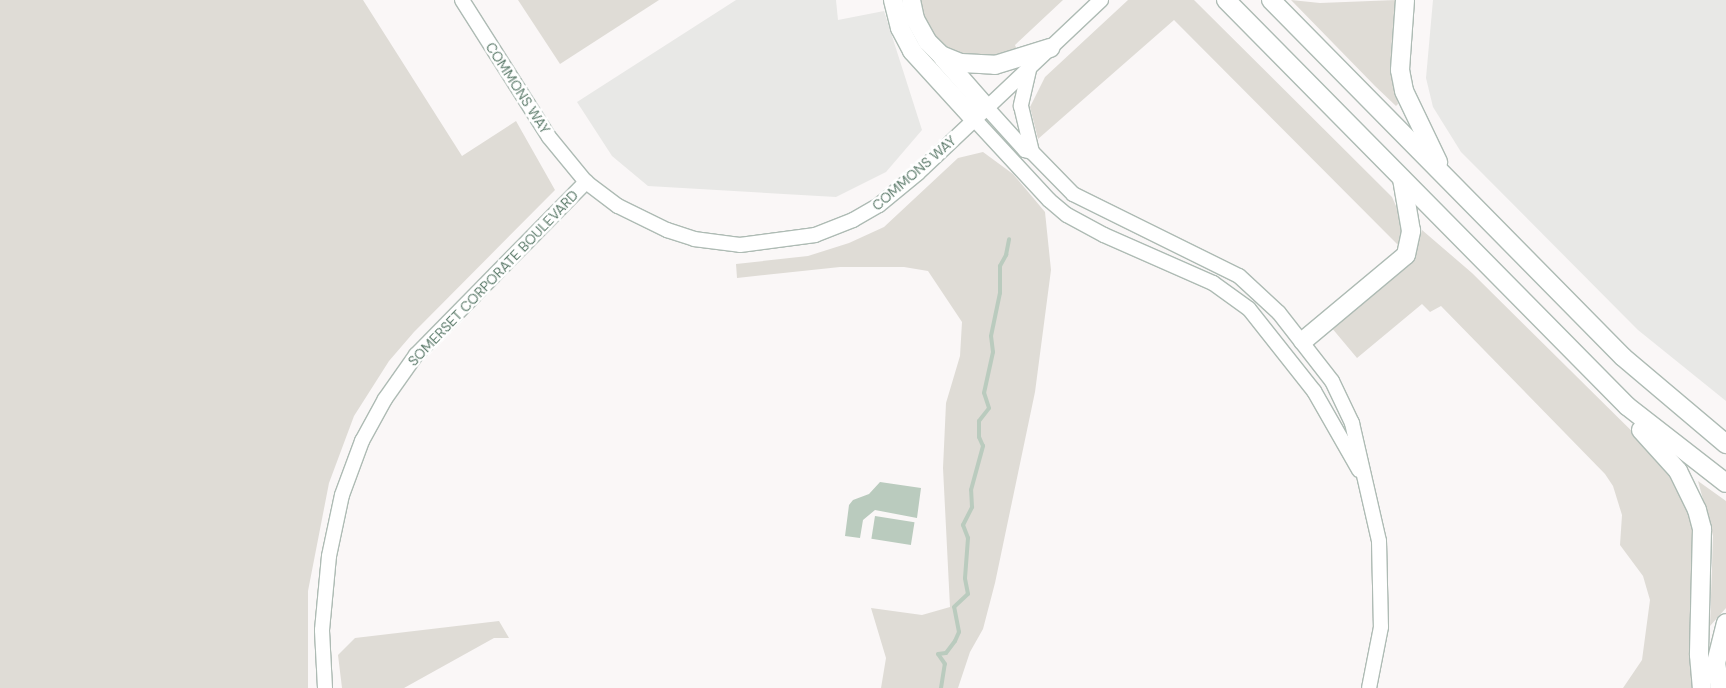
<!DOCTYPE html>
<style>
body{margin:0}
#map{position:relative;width:1726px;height:688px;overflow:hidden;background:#faf7f7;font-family:"DM Sans",sans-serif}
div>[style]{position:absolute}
.built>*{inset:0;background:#e8e8e6}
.green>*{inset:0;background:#dfdcd6}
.water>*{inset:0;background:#bacbbe;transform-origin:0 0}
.stream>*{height:4px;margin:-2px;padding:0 2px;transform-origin:2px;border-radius:2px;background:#bacbbe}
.roads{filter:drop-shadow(1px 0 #aebbb4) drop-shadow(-1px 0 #aebbb4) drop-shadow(0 1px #aebbb4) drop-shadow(0 -1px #aebbb4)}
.secondary>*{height:14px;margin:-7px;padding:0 7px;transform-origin:7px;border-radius:7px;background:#fff}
.highway>*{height:18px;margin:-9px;padding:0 9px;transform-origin:9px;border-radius:9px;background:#fff}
span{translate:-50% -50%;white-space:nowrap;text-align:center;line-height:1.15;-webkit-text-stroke:5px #fff;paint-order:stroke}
.street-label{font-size:14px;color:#5f7d6d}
</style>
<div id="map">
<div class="built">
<div style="clip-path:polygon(736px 0,836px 0,838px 20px,884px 11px,922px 130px,886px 172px,836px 197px,648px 186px,612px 156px,577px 102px)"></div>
<div style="clip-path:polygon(1433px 0,1726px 0,1726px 401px,1638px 330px,1461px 152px,1433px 107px,1426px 78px)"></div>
</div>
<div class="green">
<div style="clip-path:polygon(0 0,363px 0,462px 156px,516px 121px,555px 190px,414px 332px,389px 361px,354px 416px,329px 483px,308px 591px,308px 688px,0 688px)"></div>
<div style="clip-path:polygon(518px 0,659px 0,560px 64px)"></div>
<div style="clip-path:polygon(918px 0,1063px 0,1015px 45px,1017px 50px,979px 61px,946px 51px,924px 25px)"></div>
<div style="clip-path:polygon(1128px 0,1194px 0,1392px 197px,1403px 222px,1398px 245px,1174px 20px,1038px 139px,1030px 107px,1045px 77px)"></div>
<div style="clip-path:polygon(1291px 0,1320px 3px,1396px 0,1391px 49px,1398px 104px,1396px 106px,1375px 86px)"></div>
<div style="clip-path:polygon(983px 152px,1013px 174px,1045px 212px,1051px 270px,1035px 392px,995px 583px,983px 629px,970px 652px,958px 688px,881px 688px,886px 658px,871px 608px,922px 615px,950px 607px,943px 468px,946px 403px,960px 356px,962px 322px,928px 271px,904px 267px,840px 267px,737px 278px,736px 264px,808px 256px,849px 243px,884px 227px,958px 158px)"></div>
<div style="clip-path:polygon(1422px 230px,1472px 273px,1659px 458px,1680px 488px,1694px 525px,1691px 673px,1695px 688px,1623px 688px,1642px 660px,1650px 600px,1643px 576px,1620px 545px,1622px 515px,1613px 486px,1605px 474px,1441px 306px,1430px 312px,1422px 304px,1357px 358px,1331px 327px,1401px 270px,1416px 249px)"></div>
<div style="clip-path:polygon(1698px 481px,1726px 501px,1726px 608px,1710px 626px,1713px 536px)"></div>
<div style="clip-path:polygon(499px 621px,509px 638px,494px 638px,404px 688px,342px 688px,338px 655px,355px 638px)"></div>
</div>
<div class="water">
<div style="clip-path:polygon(880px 482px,921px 488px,917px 518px,875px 510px,863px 520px,860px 538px,845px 536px,849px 505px,853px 500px,869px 494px)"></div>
<div style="left:875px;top:516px;width:40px;height:23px;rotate:9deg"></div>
</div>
<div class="stream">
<div style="left:941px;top:688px;width:24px;rotate:-81deg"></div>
<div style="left:945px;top:664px;width:12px;rotate:-125deg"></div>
<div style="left:938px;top:654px;width:8px;rotate:-7deg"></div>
<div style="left:946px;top:653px;width:15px;rotate:-53deg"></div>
<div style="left:955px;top:641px;width:10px;rotate:-66deg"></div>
<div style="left:959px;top:632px;width:25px;rotate:-101deg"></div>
<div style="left:954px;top:607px;width:19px;rotate:-43deg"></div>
<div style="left:968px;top:594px;width:16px;rotate:-101deg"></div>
<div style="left:965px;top:578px;width:40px;rotate:-85.7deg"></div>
<div style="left:968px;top:538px;width:14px;rotate:-111deg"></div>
<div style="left:963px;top:525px;width:20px;rotate:-63deg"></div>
<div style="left:972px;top:507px;width:17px;rotate:-93deg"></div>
<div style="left:971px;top:490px;width:46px;rotate:-74.7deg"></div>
<div style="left:983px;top:446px;width:10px;rotate:-114deg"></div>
<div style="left:979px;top:437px;width:16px;rotate:-90deg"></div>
<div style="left:979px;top:421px;width:16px;rotate:-52deg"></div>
<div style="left:989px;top:408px;width:16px;rotate:-108deg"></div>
<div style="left:984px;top:393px;width:42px;rotate:-77.6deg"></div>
<div style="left:993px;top:352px;width:16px;rotate:-97deg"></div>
<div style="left:991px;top:336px;width:44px;rotate:-78.2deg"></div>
<div style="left:1000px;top:293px;width:27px;rotate:-90deg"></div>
<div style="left:1000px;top:266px;width:13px;rotate:-61deg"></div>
<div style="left:1006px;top:255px;width:16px;rotate:-79deg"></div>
</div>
<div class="roads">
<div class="secondary">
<div style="left:462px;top:0;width:162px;rotate:57.6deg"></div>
<div style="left:549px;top:137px;width:58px;rotate:50.6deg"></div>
<div style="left:586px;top:182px;width:40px;rotate:37deg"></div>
<div style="left:618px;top:206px;width:55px;rotate:26.1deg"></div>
<div style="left:667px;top:230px;width:28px;rotate:18deg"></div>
<div style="left:694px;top:239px;width:46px;rotate:7.4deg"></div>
<div style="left:740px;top:245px;width:76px;rotate:-7.6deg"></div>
<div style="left:815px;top:235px;width:41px;rotate:-21.5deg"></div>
<div style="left:853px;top:220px;width:30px;rotate:-30deg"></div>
<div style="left:879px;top:205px;width:50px;rotate:-39.4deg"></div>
<div style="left:918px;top:173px;width:252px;rotate:-43.4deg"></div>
<div style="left:1029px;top:70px;width:37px;rotate:103deg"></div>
<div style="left:1021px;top:106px;width:47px;rotate:76.6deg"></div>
<div style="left:987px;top:108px;width:57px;rotate:47.9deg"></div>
<div style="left:1025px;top:150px;width:7px;rotate:16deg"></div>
<div style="left:1032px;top:152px;width:59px;rotate:45.7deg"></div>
<div style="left:1073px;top:194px;width:185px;rotate:26.3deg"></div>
<div style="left:1239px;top:276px;width:54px;rotate:42.8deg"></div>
<div style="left:1279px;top:313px;width:86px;rotate:52.1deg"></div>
<div style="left:1332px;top:381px;width:47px;rotate:64.5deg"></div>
<div style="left:1352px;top:423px;width:121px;rotate:77.1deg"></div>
<div style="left:1379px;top:541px;width:86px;rotate:88.7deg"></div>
<div style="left:1381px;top:627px;width:62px;rotate:101.1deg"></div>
<div style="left:975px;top:120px;width:109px;rotate:47.2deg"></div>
<div style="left:1049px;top:200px;width:23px;rotate:40deg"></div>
<div style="left:1067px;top:215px;width:42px;rotate:28.4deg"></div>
<div style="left:1104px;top:235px;width:119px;rotate:23.8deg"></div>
<div style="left:1213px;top:283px;width:44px;rotate:35.8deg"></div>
<div style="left:1249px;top:309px;width:105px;rotate:51.6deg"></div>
<div style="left:1314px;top:391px;width:91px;rotate:60.3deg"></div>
<div style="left:325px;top:688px;width:58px;rotate:-93deg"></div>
<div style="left:322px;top:630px;width:74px;rotate:-84.6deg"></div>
<div style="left:329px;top:556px;width:62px;rotate:-78deg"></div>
<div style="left:342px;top:495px;width:58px;rotate:-69.7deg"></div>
<div style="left:362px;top:441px;width:48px;rotate:-61.3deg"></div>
<div style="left:385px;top:399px;width:54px;rotate:-54.8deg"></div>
<div style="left:416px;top:355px;width:243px;rotate:-45.5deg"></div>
</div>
<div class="highway">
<div style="left:893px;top:0;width:29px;rotate:76deg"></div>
<div style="left:900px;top:28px;width:26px;rotate:62deg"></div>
<div style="left:912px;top:51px;width:93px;rotate:47.6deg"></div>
<div style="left:911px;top:0;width:19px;rotate:78deg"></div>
<div style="left:915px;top:19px;width:25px;rotate:61deg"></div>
<div style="left:927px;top:41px;width:20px;rotate:45deg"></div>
<div style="left:941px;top:55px;width:22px;rotate:22deg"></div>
<div style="left:961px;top:63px;width:34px;rotate:3deg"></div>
<div style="left:995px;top:65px;width:58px;rotate:-17.2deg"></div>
<div style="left:1226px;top:0;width:571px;rotate:45.35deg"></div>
<div style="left:1627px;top:406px;width:125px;rotate:37.9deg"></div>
<div style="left:1271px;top:0;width:501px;rotate:45.4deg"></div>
<div style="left:1623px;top:357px;width:135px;rotate:40.2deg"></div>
<div style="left:1405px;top:0;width:70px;rotate:94.1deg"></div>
<div style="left:1400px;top:70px;width:21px;rotate:79deg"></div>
<div style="left:1404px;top:91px;width:79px;rotate:64.4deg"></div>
<div style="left:943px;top:58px;width:67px;rotate:48.7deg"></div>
<div style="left:1303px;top:341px;width:134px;rotate:-39.9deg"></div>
<div style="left:1406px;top:255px;width:25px;rotate:-78deg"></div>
<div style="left:1411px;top:231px;width:53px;rotate:-99.8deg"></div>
<div style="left:1641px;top:430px;width:55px;rotate:47.9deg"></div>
<div style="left:1678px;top:471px;width:43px;rotate:64deg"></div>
<div style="left:1697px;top:510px;width:20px;rotate:75deg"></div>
<div style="left:1702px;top:529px;width:126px;rotate:91.4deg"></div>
<div style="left:1699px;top:655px;width:33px;rotate:85deg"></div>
<div style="left:1720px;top:688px;width:25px;rotate:-99deg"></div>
<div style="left:1716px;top:663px;width:41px;rotate:-76deg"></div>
</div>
</div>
<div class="street-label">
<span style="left:518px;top:88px;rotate:57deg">COMMONS WAY</span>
<span style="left:914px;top:173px;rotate:-41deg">COMMONS WAY</span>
<span style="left:493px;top:278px;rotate:-46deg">SOMERSET CORPORATE BOULEVARD</span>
</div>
</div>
